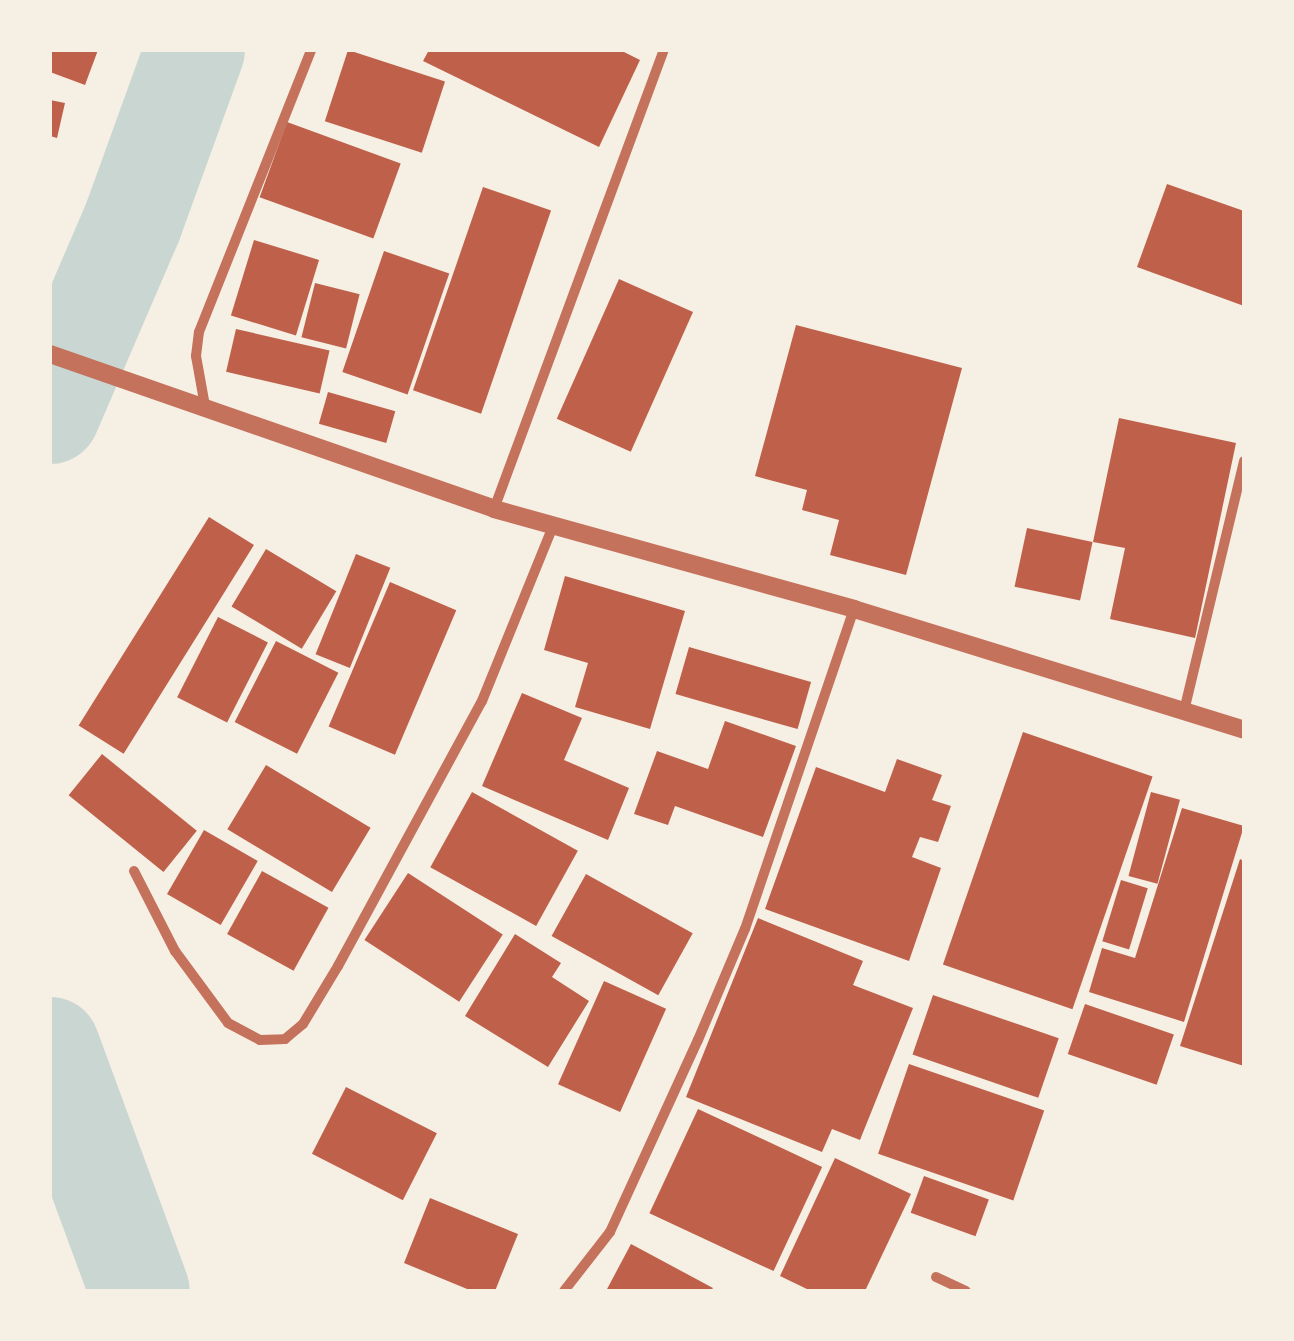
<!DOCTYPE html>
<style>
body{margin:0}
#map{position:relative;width:1294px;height:1341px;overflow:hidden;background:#f6efe4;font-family:Roboto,sans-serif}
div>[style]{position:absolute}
.river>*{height:100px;margin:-50px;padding:0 50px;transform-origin:50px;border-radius:50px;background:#c9d6d2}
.building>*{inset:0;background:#bf614a;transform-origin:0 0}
.minor>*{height:10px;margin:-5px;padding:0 5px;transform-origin:5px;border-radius:5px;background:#c5725c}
.tertiary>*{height:18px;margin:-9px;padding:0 9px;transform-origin:9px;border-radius:9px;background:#c5725c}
span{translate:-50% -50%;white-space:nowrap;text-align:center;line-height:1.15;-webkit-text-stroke:10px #f6efe4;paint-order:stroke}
.frame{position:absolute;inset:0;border:52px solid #f6efe4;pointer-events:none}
</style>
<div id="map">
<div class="river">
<div style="left:50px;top:414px;width:210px;rotate:-66.7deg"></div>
<div style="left:133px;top:221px;width:182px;rotate:-70.1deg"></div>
<div style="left:50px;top:1047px;width:260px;rotate:69.8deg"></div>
</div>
<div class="building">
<div style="clip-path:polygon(50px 50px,98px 50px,85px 85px,50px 72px)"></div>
<div style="left:348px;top:50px;width:102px;height:75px;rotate:18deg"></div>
<div style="clip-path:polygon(429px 50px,620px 50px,640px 60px,599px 147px,423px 61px)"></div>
<div style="clip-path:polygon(50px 100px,65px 103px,57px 138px,50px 136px)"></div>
<div style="left:287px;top:122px;width:121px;height:80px;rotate:20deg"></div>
<div style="clip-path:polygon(1167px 184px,1244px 211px,1244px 306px,1137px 267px)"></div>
<div style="left:483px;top:187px;width:72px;height:215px;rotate:19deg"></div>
<div style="left:254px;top:240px;width:68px;height:79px;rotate:17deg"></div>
<div style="left:384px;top:251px;width:69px;height:128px;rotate:19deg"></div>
<div style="left:619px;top:279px;width:81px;height:153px;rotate:24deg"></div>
<div style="left:315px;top:283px;width:46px;height:56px;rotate:14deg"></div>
<div style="clip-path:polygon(796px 325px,962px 368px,906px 575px,830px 555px,839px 520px,802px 510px,807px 490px,755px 476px)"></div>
<div style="left:236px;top:329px;width:96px;height:44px;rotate:13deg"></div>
<div style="left:328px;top:392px;width:70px;height:33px;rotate:16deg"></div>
<div style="clip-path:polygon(1119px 418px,1236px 443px,1195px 638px,1110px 619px,1125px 548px,1093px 542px)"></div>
<div style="left:209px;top:517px;width:53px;height:246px;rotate:32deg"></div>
<div style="left:1027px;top:528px;width:67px;height:60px;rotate:12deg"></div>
<div style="left:266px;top:549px;width:82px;height:67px;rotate:31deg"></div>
<div style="left:356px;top:554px;width:37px;height:108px;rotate:22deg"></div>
<div style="clip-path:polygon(565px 576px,685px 611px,650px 729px,575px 707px,588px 663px,544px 650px)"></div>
<div style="left:390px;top:582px;width:72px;height:157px;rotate:23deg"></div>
<div style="left:218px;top:617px;width:56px;height:90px;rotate:27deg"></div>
<div style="left:276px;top:641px;width:70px;height:91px;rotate:27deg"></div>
<div style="left:689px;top:647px;width:127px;height:49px;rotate:16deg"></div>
<div style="clip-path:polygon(522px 693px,582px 718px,564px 760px,629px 788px,608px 840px,482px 786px)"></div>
<div style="clip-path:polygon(725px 721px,796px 746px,763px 837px,675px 806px,668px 825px,634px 814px,657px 751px,708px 769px)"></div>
<div style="left:1023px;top:732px;width:137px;height:246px;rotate:19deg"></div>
<div style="left:102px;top:754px;width:122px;height:53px;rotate:39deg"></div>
<div style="clip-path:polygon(897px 759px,942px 775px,932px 800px,951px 806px,938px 842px,920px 837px,912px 857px,941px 868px,909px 961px,765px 909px,816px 767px,885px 792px)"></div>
<div style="left:266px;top:765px;width:122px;height:75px;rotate:31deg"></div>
<div style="left:472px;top:792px;width:121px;height:86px;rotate:29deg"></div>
<div style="left:1151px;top:792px;width:30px;height:87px;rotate:15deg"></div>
<div style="clip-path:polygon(1182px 808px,1244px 826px,1184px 1022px,1089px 992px,1102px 948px,1135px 958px)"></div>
<div style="left:204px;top:830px;width:62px;height:74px;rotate:30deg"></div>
<div style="clip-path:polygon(1240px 859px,1244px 861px,1244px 1066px,1180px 1046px)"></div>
<div style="left:262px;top:871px;width:76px;height:72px;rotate:29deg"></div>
<div style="left:408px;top:873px;width:113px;height:80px;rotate:33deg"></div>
<div style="left:586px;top:874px;width:122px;height:71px;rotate:29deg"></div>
<div style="left:1121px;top:880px;width:28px;height:64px;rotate:17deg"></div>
<div style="clip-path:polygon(758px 918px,863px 961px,853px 985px,913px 1008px,860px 1140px,832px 1129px,822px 1152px,686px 1097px)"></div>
<div style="clip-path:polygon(515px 934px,561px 963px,552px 977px,589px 1001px,548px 1067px,465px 1016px)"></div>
<div style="left:604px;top:981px;width:68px;height:113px;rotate:24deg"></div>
<div style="left:933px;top:995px;width:133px;height:63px;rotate:19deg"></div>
<div style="left:1085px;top:1004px;width:94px;height:53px;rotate:19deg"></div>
<div style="left:909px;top:1064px;width:143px;height:95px;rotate:19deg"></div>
<div style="left:346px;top:1087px;width:102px;height:75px;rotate:27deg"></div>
<div style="left:698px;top:1109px;width:137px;height:115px;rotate:25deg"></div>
<div style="clip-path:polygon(835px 1158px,911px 1194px,865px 1291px,811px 1291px,780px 1276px)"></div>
<div style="left:924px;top:1176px;width:69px;height:39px;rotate:20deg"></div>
<div style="clip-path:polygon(430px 1198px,518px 1234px,495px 1291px,472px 1291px,404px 1263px)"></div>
<div style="clip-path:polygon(631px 1244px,713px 1288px,711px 1291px,606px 1291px)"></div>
</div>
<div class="minor">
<div style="left:205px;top:406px;width:51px;rotate:-100.2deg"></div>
<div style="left:196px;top:356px;width:24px;rotate:-83deg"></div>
<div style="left:199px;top:332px;width:303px;rotate:-68.3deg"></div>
<div style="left:494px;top:509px;width:489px;rotate:-69.7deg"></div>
<div style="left:1184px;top:711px;width:257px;rotate:-76.5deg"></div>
<div style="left:134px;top:871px;width:90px;rotate:62.9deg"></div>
<div style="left:175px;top:951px;width:89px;rotate:53.6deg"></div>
<div style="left:228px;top:1023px;width:36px;rotate:28deg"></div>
<div style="left:260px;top:1040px;width:25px;rotate:-2deg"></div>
<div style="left:285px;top:1039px;width:23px;rotate:-40deg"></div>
<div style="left:303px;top:1024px;width:68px;rotate:-58.9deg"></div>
<div style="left:338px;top:966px;width:302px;rotate:-61.5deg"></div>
<div style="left:482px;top:701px;width:189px;rotate:-67.9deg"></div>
<div style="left:936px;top:1277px;width:33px;rotate:25deg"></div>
<div style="left:564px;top:1291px;width:75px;rotate:-52.1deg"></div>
<div style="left:610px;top:1232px;width:211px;rotate:-65.4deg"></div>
<div style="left:698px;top:1040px;width:121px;rotate:-67.1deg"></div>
<div style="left:745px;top:929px;width:338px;rotate:-71.2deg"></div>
</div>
<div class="tertiary">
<div style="left:50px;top:354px;width:470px;rotate:19.2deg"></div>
<div style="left:494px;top:509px;width:374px;rotate:15.5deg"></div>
<div style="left:854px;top:609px;width:408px;rotate:17.2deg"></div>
</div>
<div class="frame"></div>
</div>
